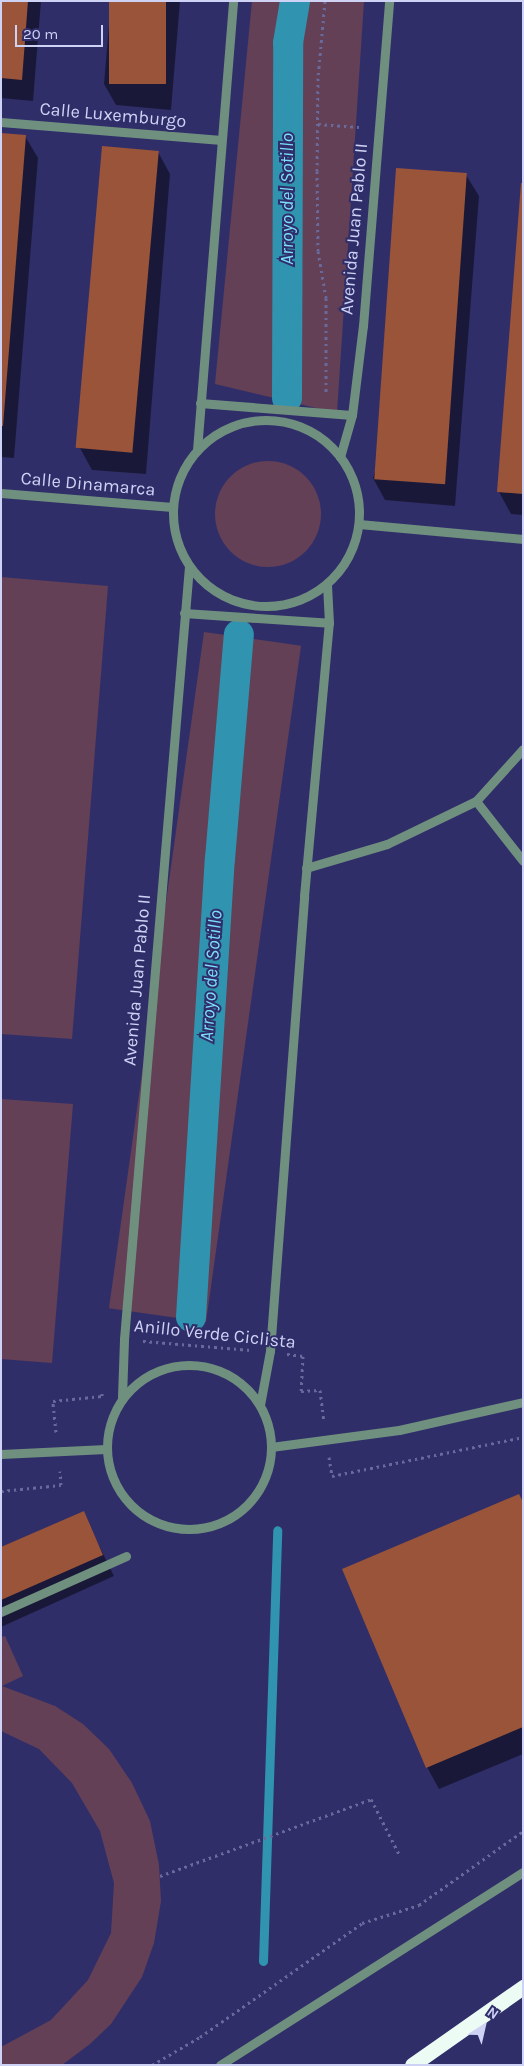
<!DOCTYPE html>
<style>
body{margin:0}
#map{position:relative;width:524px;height:2066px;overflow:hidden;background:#302e69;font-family:Karla,sans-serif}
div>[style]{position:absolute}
.green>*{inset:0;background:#634056;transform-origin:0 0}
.round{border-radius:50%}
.shadow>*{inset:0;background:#0007}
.stream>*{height:9px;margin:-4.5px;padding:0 4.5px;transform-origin:4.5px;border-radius:4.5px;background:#3094b0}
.canal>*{height:30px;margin:-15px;padding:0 15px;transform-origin:15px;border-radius:15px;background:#3094b0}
.building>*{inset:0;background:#99543a;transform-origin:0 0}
.path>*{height:3px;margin-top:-1.5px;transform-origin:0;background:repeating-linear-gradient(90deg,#69699c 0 2.5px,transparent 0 6.5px)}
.minor>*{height:9px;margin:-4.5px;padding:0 4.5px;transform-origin:4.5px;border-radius:4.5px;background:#70907f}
.minor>.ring{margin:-4.5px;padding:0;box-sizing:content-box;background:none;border:9px solid #70907f;border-radius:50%}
.highway>*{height:15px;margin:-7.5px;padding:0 7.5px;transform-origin:7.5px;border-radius:7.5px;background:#ecfbf3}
span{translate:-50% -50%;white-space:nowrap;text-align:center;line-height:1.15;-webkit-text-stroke:4px #302e69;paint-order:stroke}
.street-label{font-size:18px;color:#ced2f5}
.water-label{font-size:19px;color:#7bdefe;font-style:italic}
.frame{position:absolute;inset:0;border:2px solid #ced2f5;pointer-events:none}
.north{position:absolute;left:459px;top:2001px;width:50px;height:50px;-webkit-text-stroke:4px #302e69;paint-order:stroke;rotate:35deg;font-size:14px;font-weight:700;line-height:20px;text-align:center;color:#ced2f5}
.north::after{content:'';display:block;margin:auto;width:18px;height:22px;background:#ced2f5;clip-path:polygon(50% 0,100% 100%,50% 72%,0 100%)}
.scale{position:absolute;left:15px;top:25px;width:88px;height:22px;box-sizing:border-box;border:2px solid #ced2f5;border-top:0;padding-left:6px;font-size:15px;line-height:18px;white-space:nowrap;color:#ced2f5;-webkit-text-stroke:4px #302e69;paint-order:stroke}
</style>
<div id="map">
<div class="green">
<div style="clip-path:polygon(252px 1px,364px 1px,337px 413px,215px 384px)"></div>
<div class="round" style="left:215px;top:461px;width:106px;height:106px"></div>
<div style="clip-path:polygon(1px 577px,108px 586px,72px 1039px,1px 1034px)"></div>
<div style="left:204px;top:632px;width:98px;height:683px;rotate:8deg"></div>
<div style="clip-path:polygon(1px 1099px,73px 1104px,52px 1363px,1px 1359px)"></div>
<div style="clip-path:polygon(5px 1636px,23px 1676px,2px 1686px,55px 1706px,83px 1724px,109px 1749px,132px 1783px,150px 1821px,159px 1865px,161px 1901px,154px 1943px,142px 1977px,111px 2024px,90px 2044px,62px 2065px,1px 2065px,1px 2047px,51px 2020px,88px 1980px,111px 1933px,114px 1883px,100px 1831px,72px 1783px,39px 1749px,1px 1731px,1px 1637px)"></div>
</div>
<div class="shadow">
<div style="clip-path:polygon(1px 1px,41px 1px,33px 101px,1px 98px)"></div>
<div style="clip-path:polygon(111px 1px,180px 1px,171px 110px,116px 105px,104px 84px)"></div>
<div style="clip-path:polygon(1px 134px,25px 136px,38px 158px,14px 458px,1px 457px)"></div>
<div style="clip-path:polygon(158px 152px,170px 174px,146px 474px,92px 470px,80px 448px)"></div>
<div style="clip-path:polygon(466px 175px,479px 196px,455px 506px,385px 500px,373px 478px)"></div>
<div style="clip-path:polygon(523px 183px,523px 515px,511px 514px,499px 492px)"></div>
<div style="clip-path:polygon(523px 1502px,523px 1754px,439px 1789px,427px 1767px)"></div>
<div style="clip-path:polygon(83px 1513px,114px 1576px,1px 1627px,1px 1549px)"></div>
</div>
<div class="stream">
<div style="left:263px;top:1961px;width:431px;rotate:-88.1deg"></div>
</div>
<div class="canal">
<div style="left:287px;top:398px;width:355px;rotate:-89.8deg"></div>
<div style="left:288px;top:43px;width:43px;rotate:-80.5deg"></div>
<div style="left:191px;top:1317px;width:459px;rotate:-86.4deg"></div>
<div style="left:220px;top:859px;width:225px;rotate:-85.2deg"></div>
</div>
<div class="building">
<div style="clip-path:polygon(1px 1px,28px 1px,22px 80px,1px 78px)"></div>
<div style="left:109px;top:1px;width:57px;height:83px"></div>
<div style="clip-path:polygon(1px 133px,26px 135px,3px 426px,1px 426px)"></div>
<div style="left:102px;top:146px;width:57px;height:303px;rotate:5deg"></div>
<div style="left:396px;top:168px;width:71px;height:312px;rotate:4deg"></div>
<div style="clip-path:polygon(521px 183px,523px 183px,523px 494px,497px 492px)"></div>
<div style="clip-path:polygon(519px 1494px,523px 1502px,523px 1727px,426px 1768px,342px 1569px)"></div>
<div style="clip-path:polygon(84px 1511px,103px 1555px,1px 1600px,1px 1547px)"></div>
</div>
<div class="path">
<div style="left:325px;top:1px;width:77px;rotate:95.2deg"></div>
<div style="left:318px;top:78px;width:93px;rotate:90.6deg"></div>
<div style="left:317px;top:171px;width:80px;rotate:89.3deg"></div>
<div style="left:318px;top:251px;width:48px;rotate:80.3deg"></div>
<div style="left:326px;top:298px;width:96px;rotate:90deg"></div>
<div style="left:318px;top:124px;width:41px;rotate:4.2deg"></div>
<div style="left:143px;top:1341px;width:108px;rotate:4.8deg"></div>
<div style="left:287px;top:1354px;width:16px;rotate:7deg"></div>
<div style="left:303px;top:1356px;width:35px;rotate:93deg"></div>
<div style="left:301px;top:1391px;width:19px;rotate:-3deg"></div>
<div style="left:320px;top:1390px;width:31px;rotate:83deg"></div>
<div style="left:56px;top:1432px;width:31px;rotate:-96deg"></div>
<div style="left:53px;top:1401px;width:49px;rotate:-5.8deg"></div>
<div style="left:102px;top:1396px;width:3px;rotate:-90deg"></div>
<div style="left:329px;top:1457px;width:19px;rotate:81deg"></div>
<div style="left:332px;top:1476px;width:195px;rotate:-11.5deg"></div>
<div style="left:1px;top:1491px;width:60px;rotate:-5.7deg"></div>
<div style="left:61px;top:1485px;width:14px;rotate:-94deg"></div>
<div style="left:160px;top:1876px;width:225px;rotate:-20deg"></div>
<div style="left:371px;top:1799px;width:62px;rotate:63deg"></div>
<div style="left:152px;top:2065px;width:56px;rotate:-30.3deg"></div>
<div style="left:200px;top:2037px;width:198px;rotate:-35.1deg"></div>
<div style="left:362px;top:1923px;width:60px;rotate:-17.5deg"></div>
<div style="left:419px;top:1905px;width:128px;rotate:-35.4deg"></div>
</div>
<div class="minor">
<div style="left:1px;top:122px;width:221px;rotate:4.7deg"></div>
<div style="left:200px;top:403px;width:152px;rotate:4.5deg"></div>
<div class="ring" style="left:173px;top:420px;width:177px;height:177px"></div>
<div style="left:197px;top:450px;width:450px;rotate:-85.4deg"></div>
<div style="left:340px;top:457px;width:44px;rotate:-74.1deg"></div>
<div style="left:352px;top:415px;width:90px;rotate:-83deg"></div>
<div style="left:363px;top:326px;width:326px;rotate:-85.4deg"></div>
<div style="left:1px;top:493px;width:172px;rotate:4.7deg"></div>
<div style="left:359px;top:524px;width:165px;rotate:5.2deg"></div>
<div style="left:184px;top:613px;width:145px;rotate:3.9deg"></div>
<div style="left:476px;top:801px;width:76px;rotate:51.9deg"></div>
<div style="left:306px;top:868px;width:84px;rotate:-16.5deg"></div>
<div style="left:387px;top:844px;width:99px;rotate:-25.8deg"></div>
<div style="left:476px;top:801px;width:70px;rotate:-47.9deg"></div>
<div class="ring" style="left:107px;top:1365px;width:155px;height:155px"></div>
<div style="left:122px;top:1397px;width:58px;rotate:-88deg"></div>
<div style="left:124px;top:1339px;width:776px;rotate:-85.19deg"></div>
<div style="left:260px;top:1405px;width:55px;rotate:-79.5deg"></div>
<div style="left:270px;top:1351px;width:456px;rotate:-85.7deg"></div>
<div style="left:304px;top:896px;width:274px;rotate:-84.8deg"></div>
<div style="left:329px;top:623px;width:39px;rotate:-93deg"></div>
<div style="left:271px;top:1447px;width:129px;rotate:-7.6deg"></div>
<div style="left:399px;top:1430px;width:127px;rotate:-12.7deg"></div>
<div style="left:1px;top:1454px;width:105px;rotate:-2.7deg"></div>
<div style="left:1px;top:1612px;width:137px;rotate:-24.1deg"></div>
<div style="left:220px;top:2065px;width:359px;rotate:-32.5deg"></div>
</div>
<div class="highway">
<div style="left:412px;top:2065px;width:136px;rotate:-35.1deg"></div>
</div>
<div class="street-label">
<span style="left:113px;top:115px;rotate:5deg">Calle Luxemburgo</span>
<span style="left:354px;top:229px;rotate:-85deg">Avenida Juan Pablo II</span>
<span style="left:88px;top:484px;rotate:5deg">Calle Dinamarca</span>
<span style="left:137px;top:980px;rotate:-85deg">Avenida Juan Pablo II</span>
<span style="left:215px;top:1334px;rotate:6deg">Anillo Verde Ciclista</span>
</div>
<div class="water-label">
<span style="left:288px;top:199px;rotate:-90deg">Arroyo del Sotillo</span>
<span style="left:212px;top:976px;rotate:-86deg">Arroyo del Sotillo</span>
</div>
<div class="frame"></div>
<div class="north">N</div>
<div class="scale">20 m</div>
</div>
